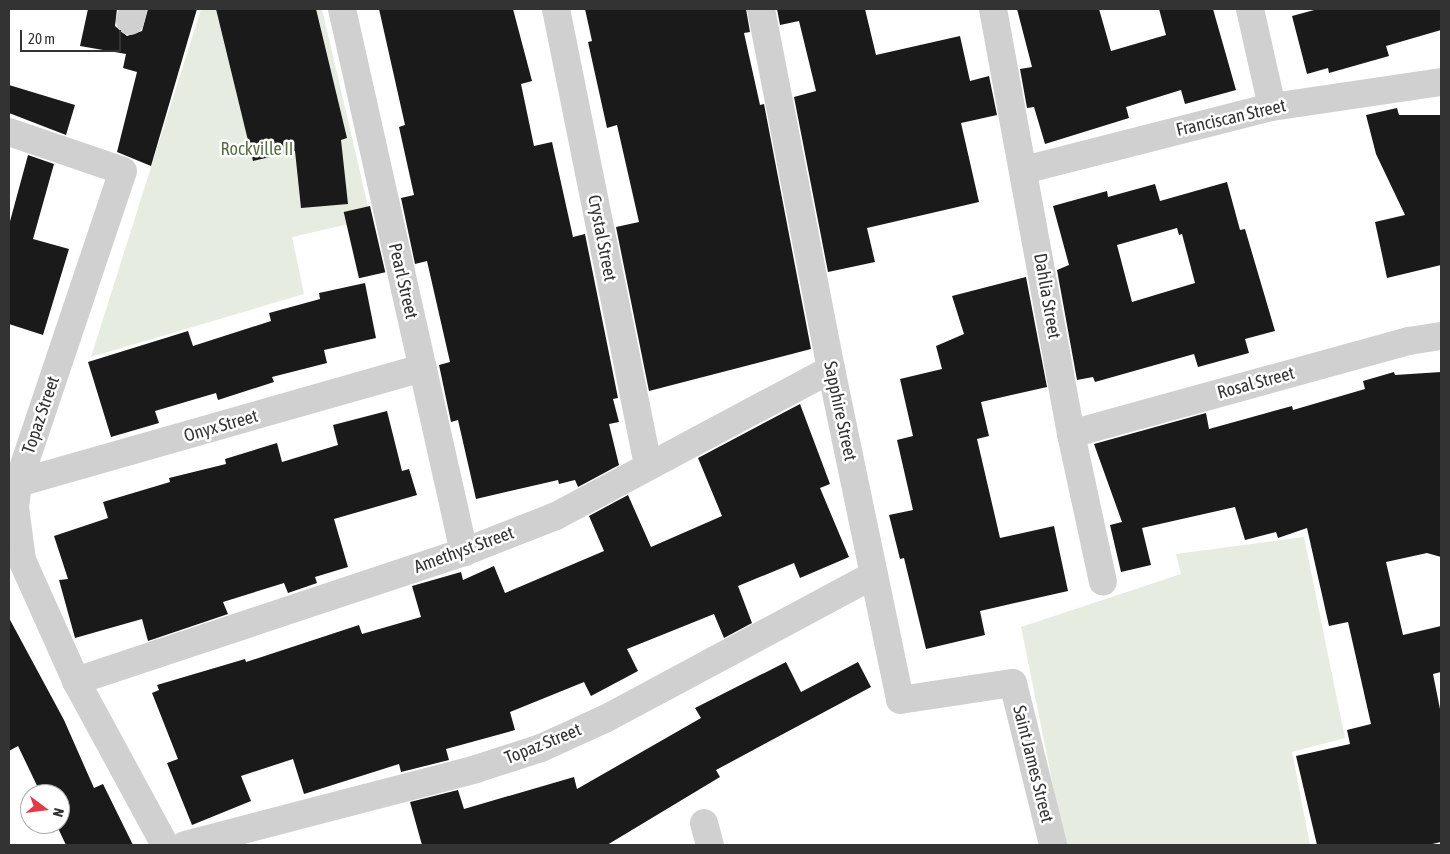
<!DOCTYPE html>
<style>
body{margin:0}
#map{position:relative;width:1450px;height:854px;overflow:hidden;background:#fff;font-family:"Asap Condensed",sans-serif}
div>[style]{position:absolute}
.green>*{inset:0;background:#e6ecdf}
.building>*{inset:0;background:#1a1a1a;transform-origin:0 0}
.minor>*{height:28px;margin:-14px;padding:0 14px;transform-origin:14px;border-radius:14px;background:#d0d0d0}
span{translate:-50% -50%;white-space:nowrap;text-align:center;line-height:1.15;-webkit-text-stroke:5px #fff;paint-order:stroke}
.street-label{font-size:18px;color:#333}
.park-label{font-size:18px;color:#56703f}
.frame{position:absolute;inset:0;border:10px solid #333;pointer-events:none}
.north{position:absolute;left:20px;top:784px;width:50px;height:50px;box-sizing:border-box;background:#fff;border:1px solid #adadad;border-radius:50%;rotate:105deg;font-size:14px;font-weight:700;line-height:20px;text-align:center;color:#333}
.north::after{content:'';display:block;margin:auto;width:18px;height:22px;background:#e63946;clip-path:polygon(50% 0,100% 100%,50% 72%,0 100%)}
.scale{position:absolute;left:20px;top:30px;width:101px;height:22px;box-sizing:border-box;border:2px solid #333;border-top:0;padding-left:6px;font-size:15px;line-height:18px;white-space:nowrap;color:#333;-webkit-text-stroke:4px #fff;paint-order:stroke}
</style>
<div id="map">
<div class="green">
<div style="clip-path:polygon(201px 9px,322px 9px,371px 219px,292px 237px,304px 294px,91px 357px)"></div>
<div style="clip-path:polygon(1304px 537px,1345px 738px,1292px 752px,1310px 845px,1065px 845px,1021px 627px,1181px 574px,1176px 554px)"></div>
</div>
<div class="building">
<div style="clip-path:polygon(88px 9px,117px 9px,115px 26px,127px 36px,142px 31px,148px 9px,197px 9px,151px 166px,117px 152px,137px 72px,123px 68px,126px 54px,80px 46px)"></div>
<div style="clip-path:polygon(216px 9px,316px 9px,347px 138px,341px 140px,348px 204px,301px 208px,295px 151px,253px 161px)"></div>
<div style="clip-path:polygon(379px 9px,513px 9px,532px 81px,521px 84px,534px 146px,552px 142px,573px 237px,585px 234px,618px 398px,613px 399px,619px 422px,609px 424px,619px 465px,578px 487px,575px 480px,559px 484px,558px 480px,476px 499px,458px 420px,451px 422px,439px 365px,450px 362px,427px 261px,415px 264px,401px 198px,414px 195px,399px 127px,405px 125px)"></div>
<div style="clip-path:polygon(585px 9px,746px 9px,750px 32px,744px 33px,760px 105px,764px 104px,811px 349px,649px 391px,616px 227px,639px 222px,617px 125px,607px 128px,588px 42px,592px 41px)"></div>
<div style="clip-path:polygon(777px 9px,865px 9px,876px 55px,960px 36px,970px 81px,989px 76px,997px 115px,961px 123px,979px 202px,867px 228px,875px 262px,828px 272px,794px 97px,816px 91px,799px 21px,780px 25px)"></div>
<div style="clip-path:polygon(1017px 9px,1099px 9px,1111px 51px,1166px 35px,1159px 9px,1213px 9px,1236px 90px,1185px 104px,1181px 90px,1126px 107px,1129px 118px,1045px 144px,1034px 107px,1027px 108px,1020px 69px,1032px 67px)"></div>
<div style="clip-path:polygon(1318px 9px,1441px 9px,1441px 30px,1386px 46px,1389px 56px,1329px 73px,1328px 68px,1307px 74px,1292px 16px)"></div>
<div style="clip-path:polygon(9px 85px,75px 105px,66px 135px,9px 113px)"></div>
<div style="clip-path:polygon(1397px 108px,1399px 115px,1441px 115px,1441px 265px,1387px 278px,1375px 222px,1405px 215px,1376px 154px,1366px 115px)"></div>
<div style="clip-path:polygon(28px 155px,54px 164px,33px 239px,69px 249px,43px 335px,9px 324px,9px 225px)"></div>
<div style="clip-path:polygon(evenodd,1227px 182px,1240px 230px,1245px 229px,1275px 331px,1245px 339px,1249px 353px,1198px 367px,1194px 354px,1095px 382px,1093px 377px,1077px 380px,1057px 270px,1069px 265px,1053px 206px,1107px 191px,1108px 197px,1155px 184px,1160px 201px,1227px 182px,1177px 228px,1179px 235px,1182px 234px,1195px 283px,1132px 302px,1117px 245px,1177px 228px)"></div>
<div style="left:370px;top:206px;width:68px;height:27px;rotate:77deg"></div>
<div style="clip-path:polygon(1026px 277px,1047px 387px,981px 402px,989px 436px,977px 439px,1000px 538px,1054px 526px,1068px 591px,980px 611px,985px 635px,926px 649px,904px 558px,900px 559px,889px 515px,913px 510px,897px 440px,913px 436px,900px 379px,942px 369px,936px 346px,964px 334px,952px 296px)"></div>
<div style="clip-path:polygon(365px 283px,376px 338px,324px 350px,327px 363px,272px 377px,274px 382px,218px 400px,216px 393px,155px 411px,159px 423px,111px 437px,88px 362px,188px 331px,193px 346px,271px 321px,269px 313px,320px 299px,319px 293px)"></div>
<div style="clip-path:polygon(1394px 372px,1395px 375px,1441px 372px,1441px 557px,1427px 553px,1386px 562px,1403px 635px,1441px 626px,1441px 672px,1433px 674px,1441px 714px,1441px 842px,1428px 845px,1317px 845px,1296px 756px,1350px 744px,1347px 730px,1371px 724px,1348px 622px,1329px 626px,1307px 528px,1278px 538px,1276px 532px,1245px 540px,1235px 507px,1142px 528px,1151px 565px,1121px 572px,1110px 525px,1122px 522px,1094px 444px,1206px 413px,1209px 429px,1292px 406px,1293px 410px,1365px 389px,1363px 381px)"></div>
<div style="clip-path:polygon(800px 404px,830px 484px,820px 488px,849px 557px,800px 578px,794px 563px,738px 586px,752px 623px,724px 638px,714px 614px,627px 649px,638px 671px,591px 696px,584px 682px,510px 712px,515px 730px,446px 749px,449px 760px,401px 772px,399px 764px,304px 794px,293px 759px,241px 776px,251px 801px,192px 825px,167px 763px,178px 759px,152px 693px,159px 690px,157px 685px,245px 659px,246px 662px,359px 625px,362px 634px,421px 617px,412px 586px,461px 572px,463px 580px,494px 566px,505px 593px,604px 551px,589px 516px,628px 495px,651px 547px,722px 516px,698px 458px)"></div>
<div style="clip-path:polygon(387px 411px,402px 471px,409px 469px,417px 495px,334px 519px,348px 567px,315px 577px,317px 583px,288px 593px,284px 583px,223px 602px,228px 614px,148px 641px,142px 619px,75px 638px,59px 580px,68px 579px,54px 536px,108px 518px,103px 502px,170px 482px,169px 478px,226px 464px,225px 459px,277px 443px,282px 462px,338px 445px,333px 425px)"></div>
<div style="clip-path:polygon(9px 618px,64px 720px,94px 788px,103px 784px,133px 845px,66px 845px,56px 824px,60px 824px,60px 794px,41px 794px,18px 746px,9px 751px)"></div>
<div style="clip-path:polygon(786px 662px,801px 692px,858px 662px,871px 687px,716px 770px,720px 777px,607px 845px,422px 845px,410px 802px,458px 790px,464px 809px,574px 777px,577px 789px,701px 718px,695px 708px)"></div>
</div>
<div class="minor">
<div style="left:342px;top:9px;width:557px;rotate:77.34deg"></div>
<div style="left:556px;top:9px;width:466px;rotate:78.6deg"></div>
<div style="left:761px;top:9px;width:367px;rotate:79deg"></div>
<div style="left:831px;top:369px;width:338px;rotate:78.2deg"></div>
<div style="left:900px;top:700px;width:114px;rotate:-8.6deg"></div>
<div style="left:1013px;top:683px;width:167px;rotate:76.1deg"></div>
<div style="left:993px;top:9px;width:432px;rotate:79.6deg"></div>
<div style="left:1071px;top:434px;width:151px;rotate:77.8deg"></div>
<div style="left:1250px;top:9px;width:100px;rotate:77.3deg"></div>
<div style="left:130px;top:21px;width:12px;rotate:-76deg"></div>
<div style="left:9px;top:132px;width:120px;rotate:18.9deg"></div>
<div style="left:123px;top:171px;width:329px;rotate:108.6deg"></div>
<div style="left:18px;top:483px;width:24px;rotate:97deg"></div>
<div style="left:15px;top:507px;width:53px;rotate:82.5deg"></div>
<div style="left:22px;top:560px;width:133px;rotate:65.9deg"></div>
<div style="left:76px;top:681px;width:187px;rotate:61.5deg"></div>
<div style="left:1024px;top:170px;width:256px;rotate:-14.3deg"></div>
<div style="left:1272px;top:107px;width:171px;rotate:-8.4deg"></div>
<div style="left:1071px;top:434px;width:351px;rotate:-15.4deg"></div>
<div style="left:1409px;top:341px;width:32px;rotate:-9deg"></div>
<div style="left:18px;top:483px;width:421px;rotate:-15.9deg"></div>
<div style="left:76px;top:681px;width:409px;rotate:-18.4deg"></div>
<div style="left:464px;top:552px;width:99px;rotate:-21.4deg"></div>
<div style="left:556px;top:516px;width:312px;rotate:-28.1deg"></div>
<div style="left:704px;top:823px;width:23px;rotate:75deg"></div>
<div style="left:185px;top:845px;width:301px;rotate:-14.6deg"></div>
<div style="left:476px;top:769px;width:68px;rotate:-17.9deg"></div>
<div style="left:541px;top:748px;width:70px;rotate:-24.4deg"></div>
<div style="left:605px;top:719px;width:305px;rotate:-28.2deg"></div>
</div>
<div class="street-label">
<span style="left:1231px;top:118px;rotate:-13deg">Franciscan Street</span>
<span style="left:602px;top:238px;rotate:79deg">Crystal Street</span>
<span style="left:403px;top:281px;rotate:77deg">Pearl Street</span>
<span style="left:1047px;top:296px;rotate:80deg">Dahlia Street</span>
<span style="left:1256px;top:383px;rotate:-15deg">Rosal Street</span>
<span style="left:840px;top:411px;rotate:78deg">Sapphire Street</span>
<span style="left:41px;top:415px;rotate:-71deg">Topaz Street</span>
<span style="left:221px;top:426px;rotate:-16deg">Onyx Street</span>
<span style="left:464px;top:550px;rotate:-20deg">Amethyst Street</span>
<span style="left:543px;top:744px;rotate:-22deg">Topaz Street</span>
<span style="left:1033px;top:764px;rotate:76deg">Saint James Street</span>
</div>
<div class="park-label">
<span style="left:257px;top:149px">Rockville II</span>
</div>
<div class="frame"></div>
<div class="north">N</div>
<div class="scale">20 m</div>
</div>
